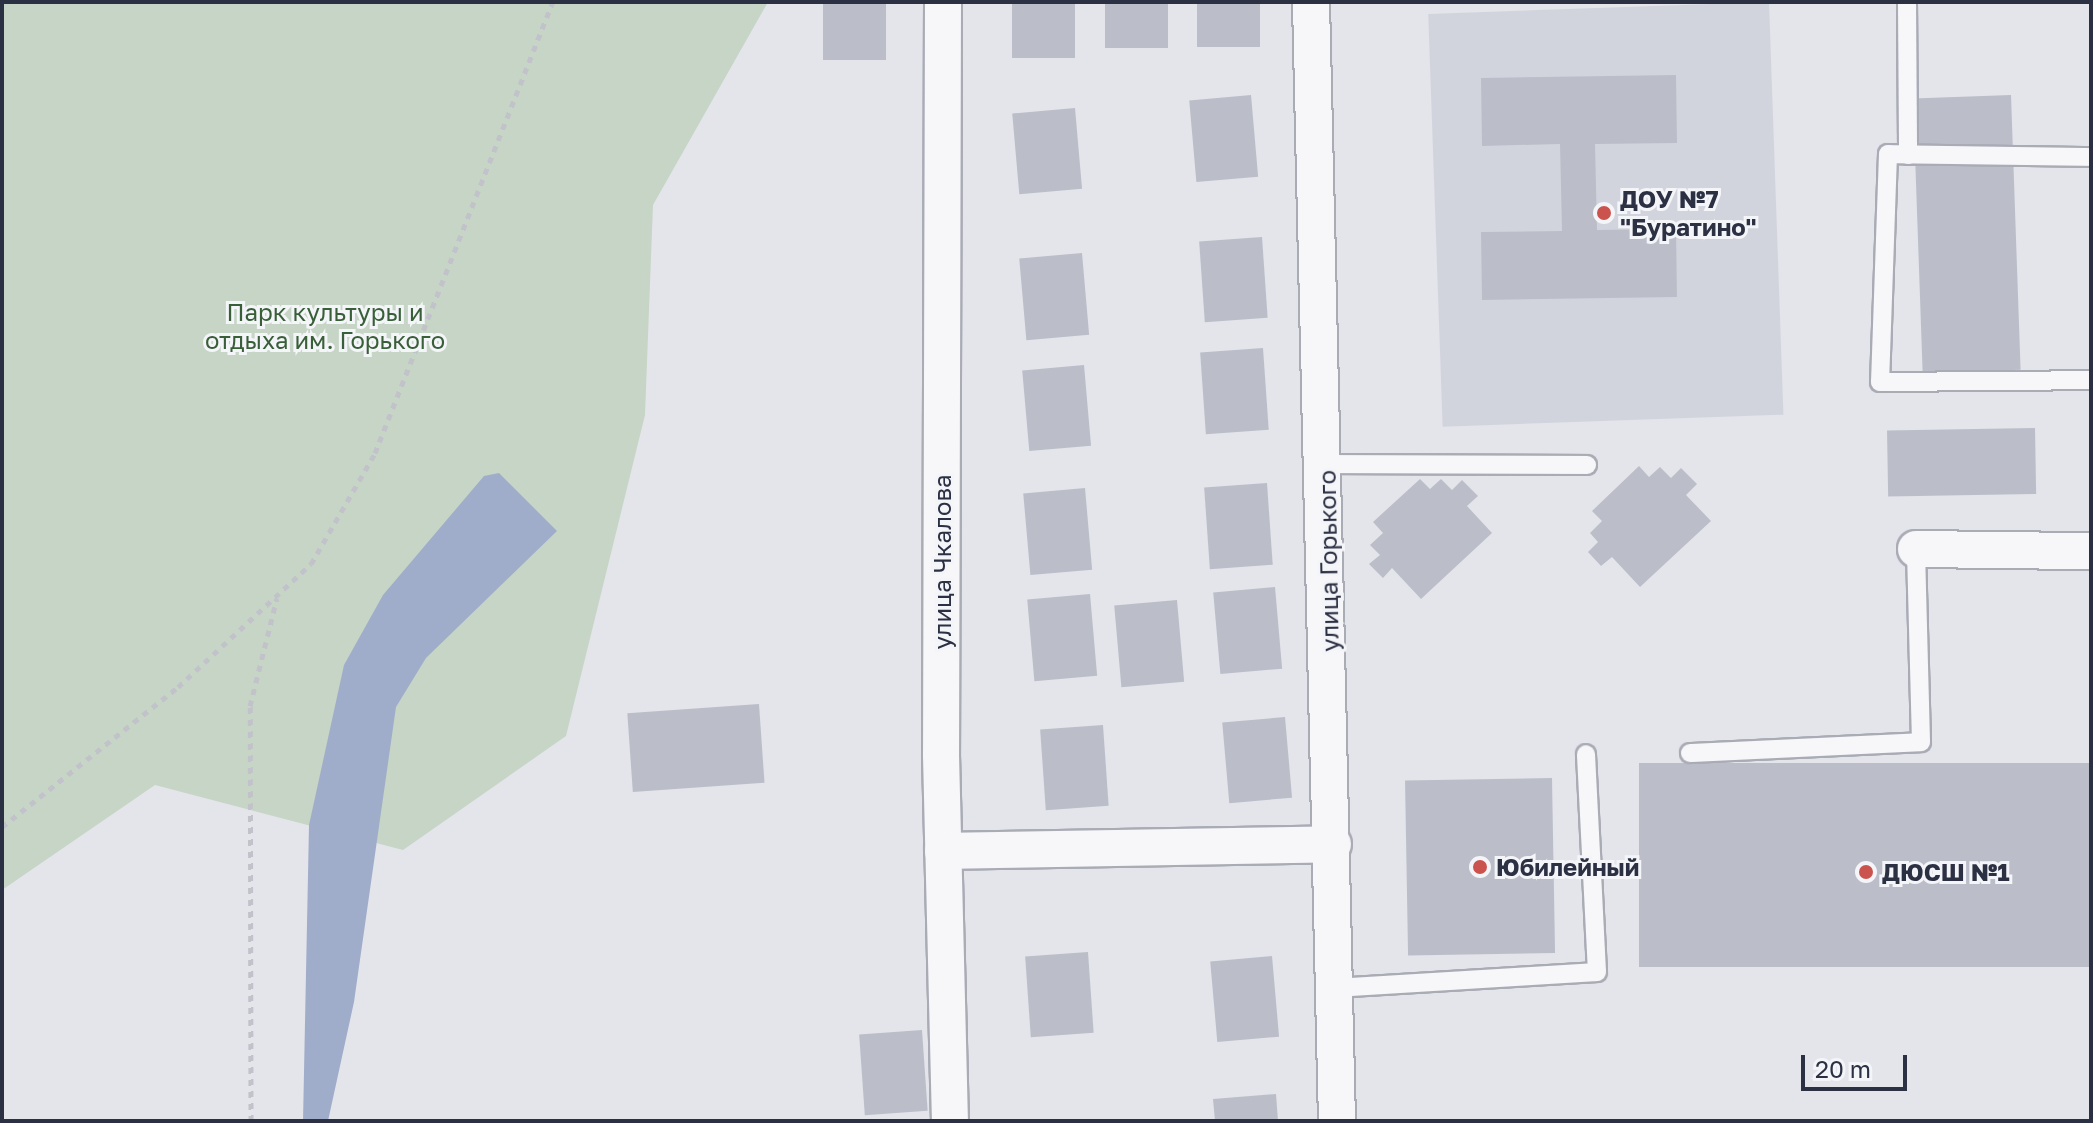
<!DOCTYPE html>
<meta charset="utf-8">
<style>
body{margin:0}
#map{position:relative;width:2093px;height:1123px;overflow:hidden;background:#e4e5eb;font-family:"Golos Text",sans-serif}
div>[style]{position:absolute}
.built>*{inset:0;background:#d2d4dd;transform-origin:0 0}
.green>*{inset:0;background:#c6d5c5}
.water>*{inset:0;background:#a0adca}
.building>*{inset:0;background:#bbbec8;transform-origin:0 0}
.path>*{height:5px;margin-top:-2.5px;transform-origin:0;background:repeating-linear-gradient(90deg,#c2c3ca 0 6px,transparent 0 12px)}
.roads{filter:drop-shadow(2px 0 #a9abb5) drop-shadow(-2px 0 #a9abb5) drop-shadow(0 2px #a9abb5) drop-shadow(0 -2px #a9abb5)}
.lane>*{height:18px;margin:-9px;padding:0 9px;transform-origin:9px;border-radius:9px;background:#f7f7fa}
.street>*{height:36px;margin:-18px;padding:0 18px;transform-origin:18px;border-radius:18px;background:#f7f7fa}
.dots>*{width:22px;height:22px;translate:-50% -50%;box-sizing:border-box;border:4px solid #f4f5f8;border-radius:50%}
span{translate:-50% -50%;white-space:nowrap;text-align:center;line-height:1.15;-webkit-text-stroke:6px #f4f5f8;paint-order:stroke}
.poi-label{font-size:24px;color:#2c3043;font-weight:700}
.left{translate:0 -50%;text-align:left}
.park-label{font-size:24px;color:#395f39}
.street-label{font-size:24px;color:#2c3043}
.frame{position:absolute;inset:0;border:4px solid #2c3043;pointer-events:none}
.scale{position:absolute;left:1801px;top:1055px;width:106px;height:36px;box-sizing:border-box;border:4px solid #2c3043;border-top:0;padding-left:10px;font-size:24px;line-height:28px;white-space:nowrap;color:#2c3043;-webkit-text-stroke:6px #f4f5f8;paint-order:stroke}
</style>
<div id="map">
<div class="built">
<div style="left:1769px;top:2px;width:413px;height:341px;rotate:88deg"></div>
</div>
<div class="green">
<div style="clip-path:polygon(2px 2px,768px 2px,653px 205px,645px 415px,566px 736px,403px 850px,155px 785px,2px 890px)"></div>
</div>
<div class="water">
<div style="clip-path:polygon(499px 473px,557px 531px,426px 658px,396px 707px,354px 1002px,328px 1121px,303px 1121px,309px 825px,344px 665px,383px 595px,484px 476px)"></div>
</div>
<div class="building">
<div style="left:823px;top:2px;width:63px;height:58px"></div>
<div style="left:1012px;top:2px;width:63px;height:56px"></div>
<div style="left:1105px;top:2px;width:63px;height:46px"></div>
<div style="left:1197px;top:2px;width:63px;height:45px"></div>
<div style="clip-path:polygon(1676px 75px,1677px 143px,1595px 144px,1597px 230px,1676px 229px,1677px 297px,1482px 300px,1481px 232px,1562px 231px,1560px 144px,1482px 146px,1481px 78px)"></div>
<div style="left:1251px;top:95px;width:82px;height:62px;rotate:85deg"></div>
<div style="left:2011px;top:95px;width:275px;height:98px;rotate:88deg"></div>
<div style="left:1075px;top:108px;width:81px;height:63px;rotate:85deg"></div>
<div style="left:1262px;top:237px;width:81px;height:63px;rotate:86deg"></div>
<div style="left:1082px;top:253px;width:82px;height:63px;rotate:85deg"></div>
<div style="left:1263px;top:348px;width:82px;height:63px;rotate:86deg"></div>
<div style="left:1084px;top:365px;width:81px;height:62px;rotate:85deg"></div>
<div style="left:2035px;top:428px;width:66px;height:148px;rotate:89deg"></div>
<div style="clip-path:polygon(1639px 466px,1649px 477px,1660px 467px,1671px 478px,1681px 468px,1697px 484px,1686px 495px,1711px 521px,1640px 587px,1612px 557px,1601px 566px,1588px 552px,1598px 542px,1590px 533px,1602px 521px,1592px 511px)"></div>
<div style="clip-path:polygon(1420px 479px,1430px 489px,1441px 479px,1452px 490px,1462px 480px,1478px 496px,1467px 506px,1492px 533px,1421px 599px,1392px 568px,1383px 578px,1369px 564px,1380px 555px,1370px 545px,1383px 533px,1373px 522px)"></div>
<div style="left:1267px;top:483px;width:82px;height:63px;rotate:86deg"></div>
<div style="left:1085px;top:488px;width:82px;height:62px;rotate:85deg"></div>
<div style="left:1275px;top:587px;width:82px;height:62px;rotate:85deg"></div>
<div style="left:1090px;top:594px;width:82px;height:63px;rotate:85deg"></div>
<div style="left:1177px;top:600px;width:82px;height:63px;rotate:85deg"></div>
<div style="left:759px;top:704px;width:79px;height:132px;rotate:86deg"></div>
<div style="left:1285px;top:717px;width:81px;height:63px;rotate:85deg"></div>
<div style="left:1103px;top:725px;width:81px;height:63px;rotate:86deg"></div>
<div style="left:2091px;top:763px;width:204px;height:452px;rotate:90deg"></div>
<div style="left:1552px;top:778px;width:175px;height:147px;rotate:89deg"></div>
<div style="left:1088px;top:952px;width:81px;height:63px;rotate:86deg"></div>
<div style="left:1272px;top:956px;width:81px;height:62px;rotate:85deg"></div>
<div style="left:922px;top:1030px;width:81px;height:63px;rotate:86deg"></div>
<div style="clip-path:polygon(1276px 1094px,1278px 1121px,1215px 1121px,1213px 1099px)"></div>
</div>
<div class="path">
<div style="left:2px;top:827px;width:225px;rotate:-38.5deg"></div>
<div style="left:178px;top:687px;width:181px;rotate:-42.8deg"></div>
<div style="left:311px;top:564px;width:128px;rotate:-60deg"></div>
<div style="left:375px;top:453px;width:485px;rotate:-68.5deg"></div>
<div style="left:251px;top:1121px;width:415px;rotate:-90.1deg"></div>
<div style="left:250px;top:706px;width:111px;rotate:-76deg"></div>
</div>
<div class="roads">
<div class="lane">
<div style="left:1907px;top:2px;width:153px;rotate:89.6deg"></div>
<div style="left:2091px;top:157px;width:203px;rotate:-179.2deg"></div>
<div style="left:1888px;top:154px;width:228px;rotate:92deg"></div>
<div style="left:1880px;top:382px;width:211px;rotate:-0.5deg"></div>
<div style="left:1326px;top:464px;width:261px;rotate:0.2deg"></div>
<div style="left:1690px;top:753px;width:231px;rotate:-2.7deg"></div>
<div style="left:1921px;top:742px;width:193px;rotate:-91.5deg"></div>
<div style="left:1335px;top:988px;width:262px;rotate:-3.5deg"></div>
<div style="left:1597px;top:972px;width:218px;rotate:-92.9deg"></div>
</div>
<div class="street">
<div style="left:943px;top:2px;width:753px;rotate:90.15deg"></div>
<div style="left:941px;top:755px;width:366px;rotate:88.6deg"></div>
<div style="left:1311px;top:2px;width:1119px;rotate:88.67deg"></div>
<div style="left:1916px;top:549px;width:175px;rotate:0.7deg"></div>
<div style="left:943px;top:851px;width:390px;rotate:-1deg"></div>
</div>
</div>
<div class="dots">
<div style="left:1604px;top:213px;background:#cb534e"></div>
<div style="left:1480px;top:867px;background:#cb534e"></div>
<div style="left:1866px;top:872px;background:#cb534e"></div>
</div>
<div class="poi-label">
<span class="left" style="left:1620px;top:213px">ДОУ №7<br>"Буратино"</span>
<span class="left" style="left:1496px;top:867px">Юбилейный</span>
<span class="left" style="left:1882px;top:872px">ДЮСШ №1</span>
</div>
<div class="park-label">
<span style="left:325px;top:326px">Парк культуры и<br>отдыха им. Горького</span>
</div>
<div class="street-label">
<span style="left:1328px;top:561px;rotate:-91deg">улица Горького</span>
<span style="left:942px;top:562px;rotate:-90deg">улица Чкалова</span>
</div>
<div class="frame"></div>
<div class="scale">20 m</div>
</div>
